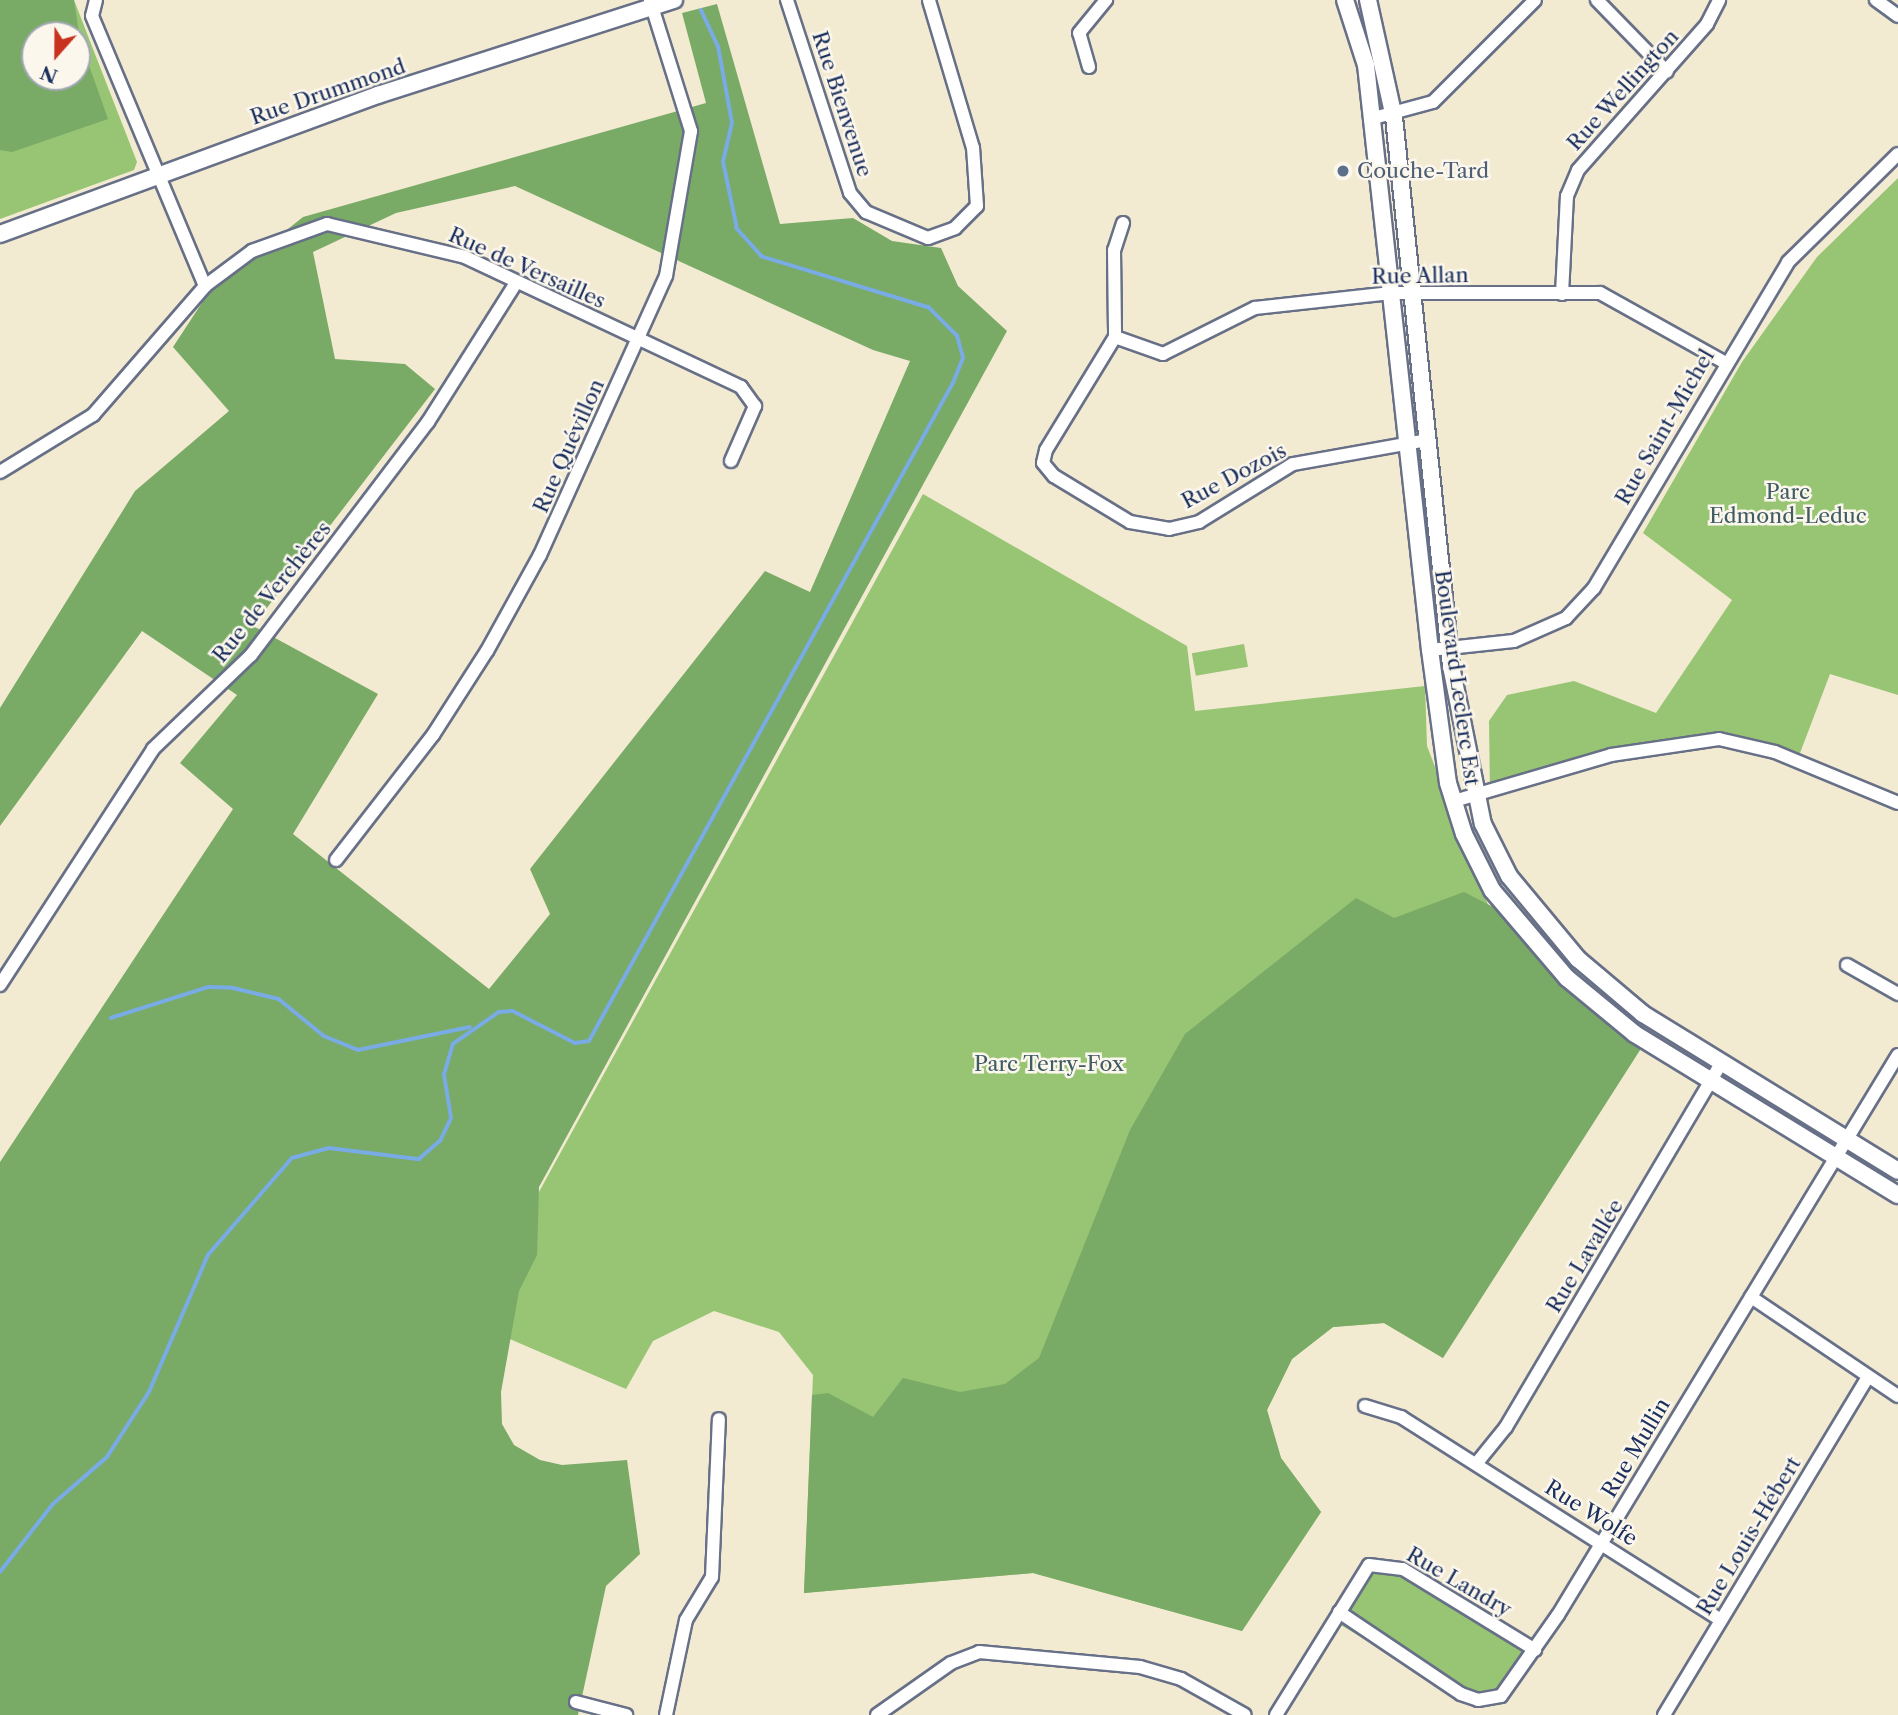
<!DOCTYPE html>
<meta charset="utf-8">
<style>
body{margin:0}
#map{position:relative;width:1898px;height:1715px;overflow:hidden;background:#f3ead2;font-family:"Libre Caslon Text",serif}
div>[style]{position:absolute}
.green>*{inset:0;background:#97c574;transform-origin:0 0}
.forest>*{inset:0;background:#79aa66}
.stream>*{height:3.5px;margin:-1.75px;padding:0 1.75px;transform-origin:1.75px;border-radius:1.75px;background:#79abe5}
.roads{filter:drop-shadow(2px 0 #677087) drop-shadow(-2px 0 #677087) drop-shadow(0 2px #677087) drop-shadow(0 -2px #677087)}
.minor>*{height:12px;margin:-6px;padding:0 6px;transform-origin:6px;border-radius:6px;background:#fff}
.tertiary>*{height:16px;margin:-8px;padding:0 8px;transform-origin:8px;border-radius:8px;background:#fff}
.dots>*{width:19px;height:19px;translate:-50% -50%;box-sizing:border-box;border:4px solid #fbf7ec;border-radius:50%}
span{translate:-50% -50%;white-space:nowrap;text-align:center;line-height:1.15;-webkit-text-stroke:5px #fbf7ec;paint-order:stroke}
.street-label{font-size:21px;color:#1b2f5e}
.service-label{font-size:21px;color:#4e5e75}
.left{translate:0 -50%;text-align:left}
.park-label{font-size:21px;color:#405c65}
.north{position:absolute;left:21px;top:21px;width:70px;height:70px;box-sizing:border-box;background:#fbf7ec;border:2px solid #a1a7b3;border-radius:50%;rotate:201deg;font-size:19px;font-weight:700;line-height:28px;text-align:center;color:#1b2f5e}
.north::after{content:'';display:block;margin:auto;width:24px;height:32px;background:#c8321e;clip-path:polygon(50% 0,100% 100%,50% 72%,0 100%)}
</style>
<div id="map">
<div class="green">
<div style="clip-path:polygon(evenodd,0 0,74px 0,137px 162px,134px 170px,0 219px,0 0,35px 35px,77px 35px,77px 77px,35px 77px,35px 35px)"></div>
<div style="clip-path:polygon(1898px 178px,1898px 695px,1830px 674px,1797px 761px,1719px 739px,1668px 742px,1490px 793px,1489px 721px,1507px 695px,1574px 681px,1656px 713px,1732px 600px,1643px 533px,1742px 362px,1817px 257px)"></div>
<div style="clip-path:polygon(923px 494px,1187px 646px,1195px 711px,1425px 686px,1427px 746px,1489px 907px,1443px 1358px,1384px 1323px,1333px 1327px,1292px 1359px,1267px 1410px,1281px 1458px,1321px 1512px,1242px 1631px,1033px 1573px,804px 1593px,813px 1375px,779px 1332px,714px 1311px,653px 1341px,626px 1389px,468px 1321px)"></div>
<div style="left:1244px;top:644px;width:23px;height:53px;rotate:80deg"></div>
<div style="clip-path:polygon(1379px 1558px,1532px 1654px,1509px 1695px,1465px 1698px,1332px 1620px)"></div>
</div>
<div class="forest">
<div style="clip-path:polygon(evenodd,0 0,74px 0,80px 40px,108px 119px,12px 152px,0 150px,0 0,77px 35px,77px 77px,35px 77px,35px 35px,77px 35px)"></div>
<div style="clip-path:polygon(evenodd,717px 4px,780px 224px,853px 218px,892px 241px,941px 248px,958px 286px,1007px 331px,539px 1187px,537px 1255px,519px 1291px,501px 1392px,502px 1424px,514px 1445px,540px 1460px,562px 1465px,627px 1460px,640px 1554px,606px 1586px,578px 1715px,0 1715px,0 1162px,233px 809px,180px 763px,237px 695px,142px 631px,0 826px,0 708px,135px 491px,229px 411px,173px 347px,209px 292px,303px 217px,706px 103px,682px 13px,717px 4px,515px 186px,873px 350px,910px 361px,810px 592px,765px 571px,530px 869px,550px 914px,489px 989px,293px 834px,378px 694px,253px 626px,435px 389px,405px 364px,335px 359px,313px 252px,396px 213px,515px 186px)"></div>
<div style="clip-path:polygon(1464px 892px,1499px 910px,1568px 989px,1642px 1047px,1443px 1358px,1384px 1323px,1333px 1327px,1292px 1359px,1267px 1410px,1281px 1458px,1321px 1512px,1242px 1631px,1033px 1573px,804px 1593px,812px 1395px,828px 1393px,873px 1417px,903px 1378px,960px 1392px,1005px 1384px,1039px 1358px,1130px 1130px,1185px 1034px,1356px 898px,1394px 918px)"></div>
</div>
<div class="stream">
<div style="left:111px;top:1018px;width:103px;rotate:-17.6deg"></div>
<div style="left:209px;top:987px;width:24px;rotate:2deg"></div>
<div style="left:233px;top:988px;width:47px;rotate:13.4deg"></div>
<div style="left:279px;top:999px;width:58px;rotate:39.4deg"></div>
<div style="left:324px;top:1036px;width:37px;rotate:22deg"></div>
<div style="left:358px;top:1050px;width:114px;rotate:-11.6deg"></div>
<div style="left:0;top:1572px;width:86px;rotate:-52.1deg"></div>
<div style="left:53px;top:1504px;width:72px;rotate:-41deg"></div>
<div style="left:107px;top:1457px;width:77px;rotate:-57.1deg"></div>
<div style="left:149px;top:1392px;width:149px;rotate:-66.7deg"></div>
<div style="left:208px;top:1255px;width:128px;rotate:-49.1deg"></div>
<div style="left:292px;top:1158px;width:38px;rotate:-15deg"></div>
<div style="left:329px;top:1148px;width:91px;rotate:7deg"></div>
<div style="left:419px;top:1159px;width:28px;rotate:-41deg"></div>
<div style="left:440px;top:1141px;width:25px;rotate:-64deg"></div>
<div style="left:451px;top:1118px;width:44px;rotate:-99.2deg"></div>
<div style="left:444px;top:1075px;width:32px;rotate:-74deg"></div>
<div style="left:453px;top:1044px;width:56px;rotate:-34.8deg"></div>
<div style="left:499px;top:1012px;width:14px;rotate:-4deg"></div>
<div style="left:513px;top:1011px;width:70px;rotate:27.3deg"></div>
<div style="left:575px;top:1043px;width:14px;rotate:-8deg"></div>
<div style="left:589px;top:1041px;width:752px;rotate:-61.05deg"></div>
<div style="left:953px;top:383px;width:27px;rotate:-68deg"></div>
<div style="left:963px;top:358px;width:23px;rotate:-105deg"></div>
<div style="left:957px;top:336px;width:40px;rotate:-135deg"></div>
<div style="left:929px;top:308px;width:175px;rotate:-163deg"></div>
<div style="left:762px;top:257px;width:38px;rotate:-132deg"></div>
<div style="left:737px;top:229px;width:68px;rotate:-101.8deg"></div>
<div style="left:723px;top:162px;width:40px;rotate:-77deg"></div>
<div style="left:732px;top:123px;width:77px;rotate:-100.4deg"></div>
<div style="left:718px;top:47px;width:40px;rotate:-115deg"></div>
</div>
<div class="roads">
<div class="minor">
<div style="left:96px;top:0;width:16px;rotate:104deg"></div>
<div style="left:92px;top:16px;width:293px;rotate:67.3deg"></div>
<div style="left:787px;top:0;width:203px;rotate:71.9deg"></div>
<div style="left:850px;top:193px;width:25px;rotate:50deg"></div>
<div style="left:866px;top:212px;width:67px;rotate:22.8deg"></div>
<div style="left:928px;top:238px;width:29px;rotate:-20deg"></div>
<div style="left:955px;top:228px;width:31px;rotate:-45deg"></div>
<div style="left:977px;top:206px;width:58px;rotate:-93.9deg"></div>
<div style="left:973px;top:148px;width:154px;rotate:-106.6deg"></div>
<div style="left:1597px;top:0;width:100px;rotate:45.8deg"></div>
<div style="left:1876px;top:0;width:27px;rotate:36deg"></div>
<div style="left:1089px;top:67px;width:35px;rotate:-106deg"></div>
<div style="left:1079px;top:33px;width:43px;rotate:-50.7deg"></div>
<div style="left:1370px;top:119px;width:65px;rotate:-15.1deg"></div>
<div style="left:1433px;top:102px;width:144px;rotate:-45deg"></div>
<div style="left:1123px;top:223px;width:28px;rotate:108deg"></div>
<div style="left:1114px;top:250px;width:87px;rotate:89.3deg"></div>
<div style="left:1115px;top:337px;width:132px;rotate:121.4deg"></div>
<div style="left:1046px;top:450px;width:13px;rotate:103deg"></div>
<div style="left:1043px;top:463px;width:17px;rotate:50deg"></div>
<div style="left:1054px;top:476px;width:89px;rotate:31.2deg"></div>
<div style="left:1130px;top:522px;width:40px;rotate:10deg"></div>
<div style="left:1169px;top:529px;width:31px;rotate:-13deg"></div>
<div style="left:1199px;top:522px;width:110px;rotate:-31.7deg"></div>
<div style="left:1293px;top:464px;width:137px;rotate:-10.1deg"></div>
<div style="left:1562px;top:294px;width:98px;rotate:-87.1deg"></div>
<div style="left:1567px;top:196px;width:28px;rotate:-67deg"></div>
<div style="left:1578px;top:170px;width:195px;rotate:-48.5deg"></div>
<div style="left:1707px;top:24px;width:27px;rotate:-63deg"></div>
<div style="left:1115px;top:337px;width:51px;rotate:19.5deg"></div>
<div style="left:1163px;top:354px;width:103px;rotate:-26.6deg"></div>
<div style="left:1255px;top:308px;width:137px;rotate:-6.3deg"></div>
<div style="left:1391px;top:293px;width:209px"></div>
<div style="left:1600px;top:293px;width:142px;rotate:29.1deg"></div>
<div style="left:0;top:472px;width:109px;rotate:-31.5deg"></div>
<div style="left:93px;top:415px;width:171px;rotate:-49deg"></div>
<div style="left:205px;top:286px;width:59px;rotate:-36.7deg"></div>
<div style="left:252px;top:251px;width:80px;rotate:-19.8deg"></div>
<div style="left:327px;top:224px;width:142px;rotate:13.4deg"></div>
<div style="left:465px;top:257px;width:305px;rotate:25.2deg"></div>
<div style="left:741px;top:387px;width:24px;rotate:54deg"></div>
<div style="left:755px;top:406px;width:60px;rotate:113.6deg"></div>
<div style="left:1430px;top:650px;width:84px;rotate:-6.1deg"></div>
<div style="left:1514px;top:641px;width:57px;rotate:-23.9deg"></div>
<div style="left:1566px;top:618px;width:41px;rotate:-47deg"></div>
<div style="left:1594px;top:588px;width:379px;rotate:-59.2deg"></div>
<div style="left:1788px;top:262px;width:154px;rotate:-44.5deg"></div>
<div style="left:1454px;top:801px;width:164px;rotate:-16.3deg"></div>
<div style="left:1611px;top:755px;width:109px;rotate:-8.4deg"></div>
<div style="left:1719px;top:739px;width:57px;rotate:13.1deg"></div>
<div style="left:1775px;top:752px;width:133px;rotate:22.5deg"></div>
<div style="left:336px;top:860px;width:158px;rotate:-52.2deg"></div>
<div style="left:433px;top:735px;width:100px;rotate:-57.3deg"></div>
<div style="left:487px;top:651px;width:110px;rotate:-61.1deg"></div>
<div style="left:540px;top:555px;width:306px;rotate:-65.7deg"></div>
<div style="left:666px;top:276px;width:147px;rotate:-80.2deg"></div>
<div style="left:691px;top:131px;width:137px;rotate:-107.4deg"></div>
<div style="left:1847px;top:965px;width:59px;rotate:29.6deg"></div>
<div style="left:0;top:985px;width:281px;rotate:-57deg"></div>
<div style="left:153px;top:749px;width:136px;rotate:-43.8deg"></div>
<div style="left:251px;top:655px;width:293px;rotate:-52.8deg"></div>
<div style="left:428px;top:422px;width:165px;rotate:-57.7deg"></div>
<div style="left:1751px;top:1297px;width:177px;rotate:34deg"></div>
<div style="left:1365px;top:1406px;width:38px;rotate:17deg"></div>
<div style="left:1401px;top:1417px;width:379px;rotate:32.4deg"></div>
<div style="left:1476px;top:1464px;width:48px;rotate:-51deg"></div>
<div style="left:1506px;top:1427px;width:422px;rotate:-59.4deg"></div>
<div style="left:1339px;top:1612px;width:147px;rotate:33.9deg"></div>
<div style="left:1461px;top:1694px;width:18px;rotate:19deg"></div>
<div style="left:1478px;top:1700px;width:23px;rotate:-10deg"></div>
<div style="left:1501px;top:1696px;width:99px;rotate:-54.9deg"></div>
<div style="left:1558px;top:1615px;width:655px;rotate:-58.74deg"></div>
<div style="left:576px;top:1702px;width:52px;rotate:14.6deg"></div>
<div style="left:666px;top:1715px;width:97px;rotate:-78.1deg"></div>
<div style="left:686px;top:1620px;width:50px;rotate:-58.8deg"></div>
<div style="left:712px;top:1577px;width:158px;rotate:-87.5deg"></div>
<div style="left:877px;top:1715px;width:90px;rotate:-35.1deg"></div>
<div style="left:951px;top:1663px;width:30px;rotate:-21deg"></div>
<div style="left:979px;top:1652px;width:162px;rotate:5.3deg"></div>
<div style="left:1140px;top:1667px;width:43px;rotate:16.3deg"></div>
<div style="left:1181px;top:1679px;width:73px;rotate:29.4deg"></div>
<div style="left:1276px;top:1715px;width:176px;rotate:-58.2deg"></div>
<div style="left:1369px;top:1565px;width:34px;rotate:7deg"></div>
<div style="left:1403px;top:1569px;width:155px;rotate:31.5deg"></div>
<div style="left:1664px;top:1715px;width:395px;rotate:-58.9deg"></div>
</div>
<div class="tertiary">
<div style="left:1345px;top:0;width:68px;rotate:72.1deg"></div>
<div style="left:1366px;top:65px;width:588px;rotate:83.76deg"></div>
<div style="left:1430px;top:650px;width:134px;rotate:82.3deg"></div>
<div style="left:1448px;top:783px;width:53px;rotate:72.6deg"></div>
<div style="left:1464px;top:834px;width:63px;rotate:63.4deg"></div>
<div style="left:1492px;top:890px;width:116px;rotate:49.6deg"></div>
<div style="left:1567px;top:978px;width:88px;rotate:39.5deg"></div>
<div style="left:1635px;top:1034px;width:308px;rotate:31.5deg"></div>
<div style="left:1368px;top:0;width:120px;rotate:77.5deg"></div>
<div style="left:1394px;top:117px;width:552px;rotate:84.07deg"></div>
<div style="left:1451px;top:666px;width:161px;rotate:78.6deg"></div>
<div style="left:1483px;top:824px;width:58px;rotate:63.4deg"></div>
<div style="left:1509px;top:876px;width:108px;rotate:50.3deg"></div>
<div style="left:1578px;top:959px;width:85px;rotate:40.2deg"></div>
<div style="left:1643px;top:1014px;width:299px;rotate:31.6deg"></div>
<div style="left:0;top:234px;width:403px;rotate:-20.2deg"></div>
<div style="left:378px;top:95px;width:311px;rotate:-17.8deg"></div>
</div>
</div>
<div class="dots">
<div style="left:1343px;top:171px;background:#5c6f8a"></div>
</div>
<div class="street-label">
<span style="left:1623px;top:90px;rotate:-48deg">Rue Wellington</span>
<span style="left:328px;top:92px;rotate:-19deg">Rue Drummond</span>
<span style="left:842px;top:104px;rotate:72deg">Rue Bienvenue</span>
<span style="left:527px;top:268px;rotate:24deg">Rue de Versailles</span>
<span style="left:1420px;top:276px;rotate:-1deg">Rue Allan</span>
<span style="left:1665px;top:427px;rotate:-60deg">Rue Saint-Michel</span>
<span style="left:569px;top:446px;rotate:-66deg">Rue Quévillon</span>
<span style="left:1234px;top:476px;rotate:-28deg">Rue Dozois</span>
<span style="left:272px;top:592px;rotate:-51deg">Rue de Verchères</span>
<span style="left:1457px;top:678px;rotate:82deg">Boulevard Leclerc Est</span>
<span style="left:1585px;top:1256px;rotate:-59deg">Rue Lavallée</span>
<span style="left:1636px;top:1448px;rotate:-59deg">Rue Mullin</span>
<span style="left:1591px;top:1513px;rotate:32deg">Rue Wolfe</span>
<span style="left:1749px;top:1536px;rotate:-59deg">Rue Louis-Hébert</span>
<span style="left:1459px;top:1582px;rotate:30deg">Rue Landry</span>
</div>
<div class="service-label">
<span class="left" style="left:1357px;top:171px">Couche-Tard</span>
</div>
<div class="park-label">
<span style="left:1788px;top:504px">Parc<br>Edmond-Leduc</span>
<span style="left:1049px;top:1064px">Parc Terry-Fox</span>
</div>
<div class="north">N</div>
</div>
